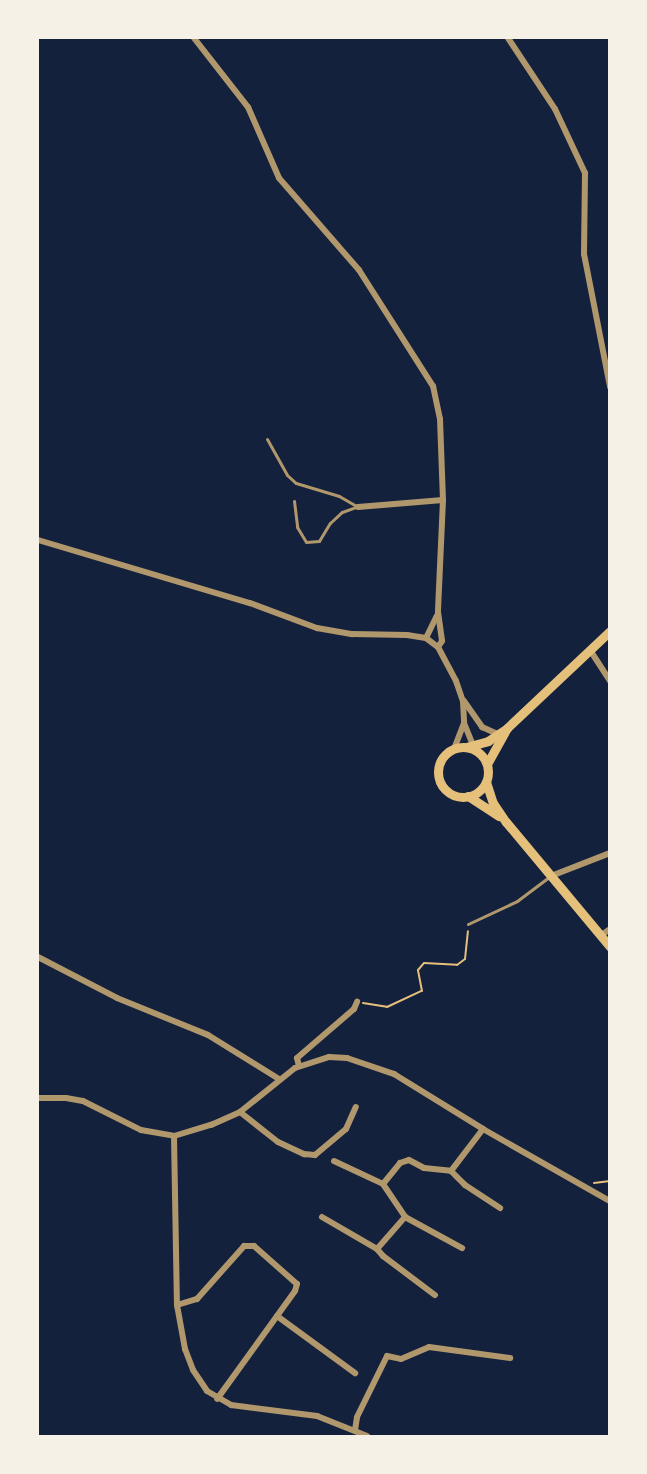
<!DOCTYPE html>
<style>
body{margin:0}
#map{position:relative;width:647px;height:1474px;overflow:hidden;background:#14213d;font-family:"Playfair Display",serif}
div>[style]{position:absolute}
.path>*{height:2px;margin:-1px;padding:0 1px;transform-origin:1px;border-radius:1px;background:#e5c07b}
.service>*{height:3px;margin:-1.5px;padding:0 1.5px;transform-origin:1.5px;border-radius:1.5px;background:#b1986c}
.minor>*{height:6px;margin:-3px;padding:0 3px;transform-origin:3px;border-radius:3px;background:#b1986c}
.secondary>*{height:9px;margin:-4.5px;padding:0 4.5px;transform-origin:4.5px;border-radius:4.5px;background:#e5c07b}
.secondary>.ring{margin:-4.5px;padding:0;box-sizing:content-box;background:none;border:9px solid #e5c07b;border-radius:50%}
span{translate:-50% -50%;white-space:nowrap;text-align:center;line-height:1.15;-webkit-text-stroke:5px #f6f1e7;paint-order:stroke}
.frame{position:absolute;inset:0;border:39px solid #f6f1e7;pointer-events:none}
</style>
<div id="map">
<div class="path">
<div style="left:363px;top:1003px;width:24px;rotate:9deg"></div>
<div style="left:387px;top:1007px;width:38px;rotate:-25deg"></div>
<div style="left:422px;top:991px;width:21px;rotate:-101deg"></div>
<div style="left:418px;top:970px;width:9px;rotate:-49deg"></div>
<div style="left:424px;top:963px;width:33px;rotate:3deg"></div>
<div style="left:457px;top:965px;width:10px;rotate:-37deg"></div>
<div style="left:465px;top:959px;width:28px;rotate:-84deg"></div>
<div style="left:594px;top:1183px;width:16px;rotate:-7deg"></div>
</div>
<div class="service">
<div style="left:267px;top:439px;width:41px;rotate:60.9deg"></div>
<div style="left:287px;top:475px;width:12px;rotate:42deg"></div>
<div style="left:296px;top:483px;width:45px;rotate:16.8deg"></div>
<div style="left:339px;top:496px;width:22px;rotate:30deg"></div>
<div style="left:294px;top:501px;width:26px;rotate:83deg"></div>
<div style="left:297px;top:527px;width:17px;rotate:59deg"></div>
<div style="left:306px;top:542px;width:13px;rotate:-4deg"></div>
<div style="left:319px;top:541px;width:21px;rotate:-59deg"></div>
<div style="left:330px;top:523px;width:16px;rotate:-43deg"></div>
<div style="left:342px;top:512px;width:15px;rotate:-20deg"></div>
<div style="left:468px;top:924px;width:54px;rotate:-25.1deg"></div>
<div style="left:517px;top:901px;width:40px;rotate:-37deg"></div>
</div>
<div class="minor">
<div style="left:194px;top:38px;width:88px;rotate:52deg"></div>
<div style="left:248px;top:107px;width:77px;rotate:66.4deg"></div>
<div style="left:279px;top:178px;width:122px;rotate:49deg"></div>
<div style="left:359px;top:270px;width:138px;rotate:57.5deg"></div>
<div style="left:433px;top:386px;width:34px;rotate:78deg"></div>
<div style="left:440px;top:419px;width:81px;rotate:87.9deg"></div>
<div style="left:443px;top:500px;width:112px;rotate:92.6deg"></div>
<div style="left:438px;top:612px;width:29px;rotate:82deg"></div>
<div style="left:442px;top:641px;width:7px;rotate:124deg"></div>
<div style="left:508px;top:38px;width:85px;rotate:56.5deg"></div>
<div style="left:555px;top:109px;width:71px;rotate:64.9deg"></div>
<div style="left:585px;top:173px;width:81px;rotate:90.7deg"></div>
<div style="left:584px;top:254px;width:136px;rotate:78.9deg"></div>
<div style="left:358px;top:507px;width:85px;rotate:-4.7deg"></div>
<div style="left:38px;top:540px;width:221px;rotate:16.6deg"></div>
<div style="left:250px;top:603px;width:72px;rotate:20.5deg"></div>
<div style="left:317px;top:628px;width:36px;rotate:10deg"></div>
<div style="left:352px;top:634px;width:55px;rotate:1deg"></div>
<div style="left:407px;top:635px;width:19px;rotate:9deg"></div>
<div style="left:426px;top:638px;width:15px;rotate:37deg"></div>
<div style="left:438px;top:647px;width:38px;rotate:62deg"></div>
<div style="left:456px;top:681px;width:21px;rotate:71deg"></div>
<div style="left:463px;top:701px;width:22px;rotate:87deg"></div>
<div style="left:464px;top:723px;width:28px;rotate:111deg"></div>
<div style="left:426px;top:638px;width:25px;rotate:-64deg"></div>
<div style="left:590px;top:650px;width:37px;rotate:57deg"></div>
<div style="left:464px;top:701px;width:32px;rotate:55deg"></div>
<div style="left:482px;top:727px;width:17px;rotate:24deg"></div>
<div style="left:464px;top:723px;width:29px;rotate:68deg"></div>
<div style="left:551px;top:876px;width:63px;rotate:-21.3deg"></div>
<div style="left:600px;top:936px;width:12px;rotate:-35deg"></div>
<div style="left:38px;top:957px;width:89px;rotate:27.4deg"></div>
<div style="left:117px;top:998px;width:98px;rotate:22.1deg"></div>
<div style="left:208px;top:1035px;width:84px;rotate:31.8deg"></div>
<div style="left:299px;top:1066px;width:8px;rotate:-104deg"></div>
<div style="left:297px;top:1058px;width:75px;rotate:-40.7deg"></div>
<div style="left:354px;top:1009px;width:8px;rotate:-67deg"></div>
<div style="left:38px;top:1098px;width:28px"></div>
<div style="left:66px;top:1098px;width:17px;rotate:10deg"></div>
<div style="left:83px;top:1101px;width:65px;rotate:26.6deg"></div>
<div style="left:141px;top:1130px;width:34px;rotate:10deg"></div>
<div style="left:174px;top:1136px;width:39px;rotate:-17deg"></div>
<div style="left:211px;top:1125px;width:32px;rotate:-24deg"></div>
<div style="left:240px;top:1112px;width:70px;rotate:-38.7deg"></div>
<div style="left:295px;top:1068px;width:36px;rotate:-18deg"></div>
<div style="left:329px;top:1057px;width:18px;rotate:3deg"></div>
<div style="left:347px;top:1058px;width:50px;rotate:18.8deg"></div>
<div style="left:394px;top:1074px;width:105px;rotate:31.7deg"></div>
<div style="left:483px;top:1129px;width:146px;rotate:29.6deg"></div>
<div style="left:240px;top:1112px;width:48px;rotate:38.3deg"></div>
<div style="left:278px;top:1142px;width:29px;rotate:25deg"></div>
<div style="left:304px;top:1154px;width:11px;rotate:5deg"></div>
<div style="left:315px;top:1155px;width:40px;rotate:-40deg"></div>
<div style="left:346px;top:1129px;width:24px;rotate:-66deg"></div>
<div style="left:483px;top:1129px;width:53px;rotate:127.3deg"></div>
<div style="left:451px;top:1171px;width:20px;rotate:45deg"></div>
<div style="left:465px;top:1185px;width:42px;rotate:33.3deg"></div>
<div style="left:174px;top:1136px;width:169px;rotate:89deg"></div>
<div style="left:177px;top:1305px;width:45px;rotate:79.7deg"></div>
<div style="left:185px;top:1349px;width:22px;rotate:69deg"></div>
<div style="left:193px;top:1370px;width:25px;rotate:56deg"></div>
<div style="left:207px;top:1391px;width:28px;rotate:30deg"></div>
<div style="left:231px;top:1405px;width:87px;rotate:7.3deg"></div>
<div style="left:317px;top:1416px;width:54px;rotate:21.8deg"></div>
<div style="left:334px;top:1161px;width:54px;rotate:25.1deg"></div>
<div style="left:383px;top:1184px;width:40px;rotate:56deg"></div>
<div style="left:405px;top:1217px;width:65px;rotate:28.5deg"></div>
<div style="left:383px;top:1184px;width:27px;rotate:-51deg"></div>
<div style="left:400px;top:1163px;width:9px;rotate:-18deg"></div>
<div style="left:409px;top:1160px;width:17px;rotate:28deg"></div>
<div style="left:424px;top:1168px;width:27px;rotate:6deg"></div>
<div style="left:322px;top:1217px;width:64px;rotate:30.2deg"></div>
<div style="left:377px;top:1249px;width:43px;rotate:-48.8deg"></div>
<div style="left:377px;top:1249px;width:9px;rotate:49deg"></div>
<div style="left:383px;top:1256px;width:65px;rotate:36.9deg"></div>
<div style="left:177px;top:1305px;width:21px;rotate:-17deg"></div>
<div style="left:197px;top:1299px;width:71px;rotate:-48.4deg"></div>
<div style="left:244px;top:1246px;width:10px"></div>
<div style="left:254px;top:1246px;width:57px;rotate:41.5deg"></div>
<div style="left:297px;top:1284px;width:7px;rotate:106deg"></div>
<div style="left:295px;top:1291px;width:133px;rotate:125.8deg"></div>
<div style="left:277px;top:1316px;width:97px;rotate:36.2deg"></div>
<div style="left:355px;top:1430px;width:13px;rotate:-81deg"></div>
<div style="left:357px;top:1417px;width:68px;rotate:-63.8deg"></div>
<div style="left:387px;top:1356px;width:14px;rotate:12deg"></div>
<div style="left:401px;top:1359px;width:30px;rotate:-23deg"></div>
<div style="left:429px;top:1347px;width:82px;rotate:7.7deg"></div>
</div>
<div class="secondary">
<div style="left:466px;top:747px;width:23px;rotate:-15deg"></div>
<div style="left:488px;top:741px;width:23px;rotate:-34deg"></div>
<div style="left:507px;top:728px;width:141px;rotate:-43.3deg"></div>
<div class="ring" style="left:438px;top:747px;width:41px;height:41px"></div>
<div style="left:487px;top:764px;width:39px;rotate:-61deg"></div>
<div style="left:486px;top:782px;width:22px;rotate:72deg"></div>
<div style="left:493px;top:803px;width:23px;rotate:56deg"></div>
<div style="left:506px;top:822px;width:163px;rotate:50.2deg"></div>
<div style="left:468px;top:796px;width:37px;rotate:33deg"></div>
</div>
<div class="frame"></div>
</div>
